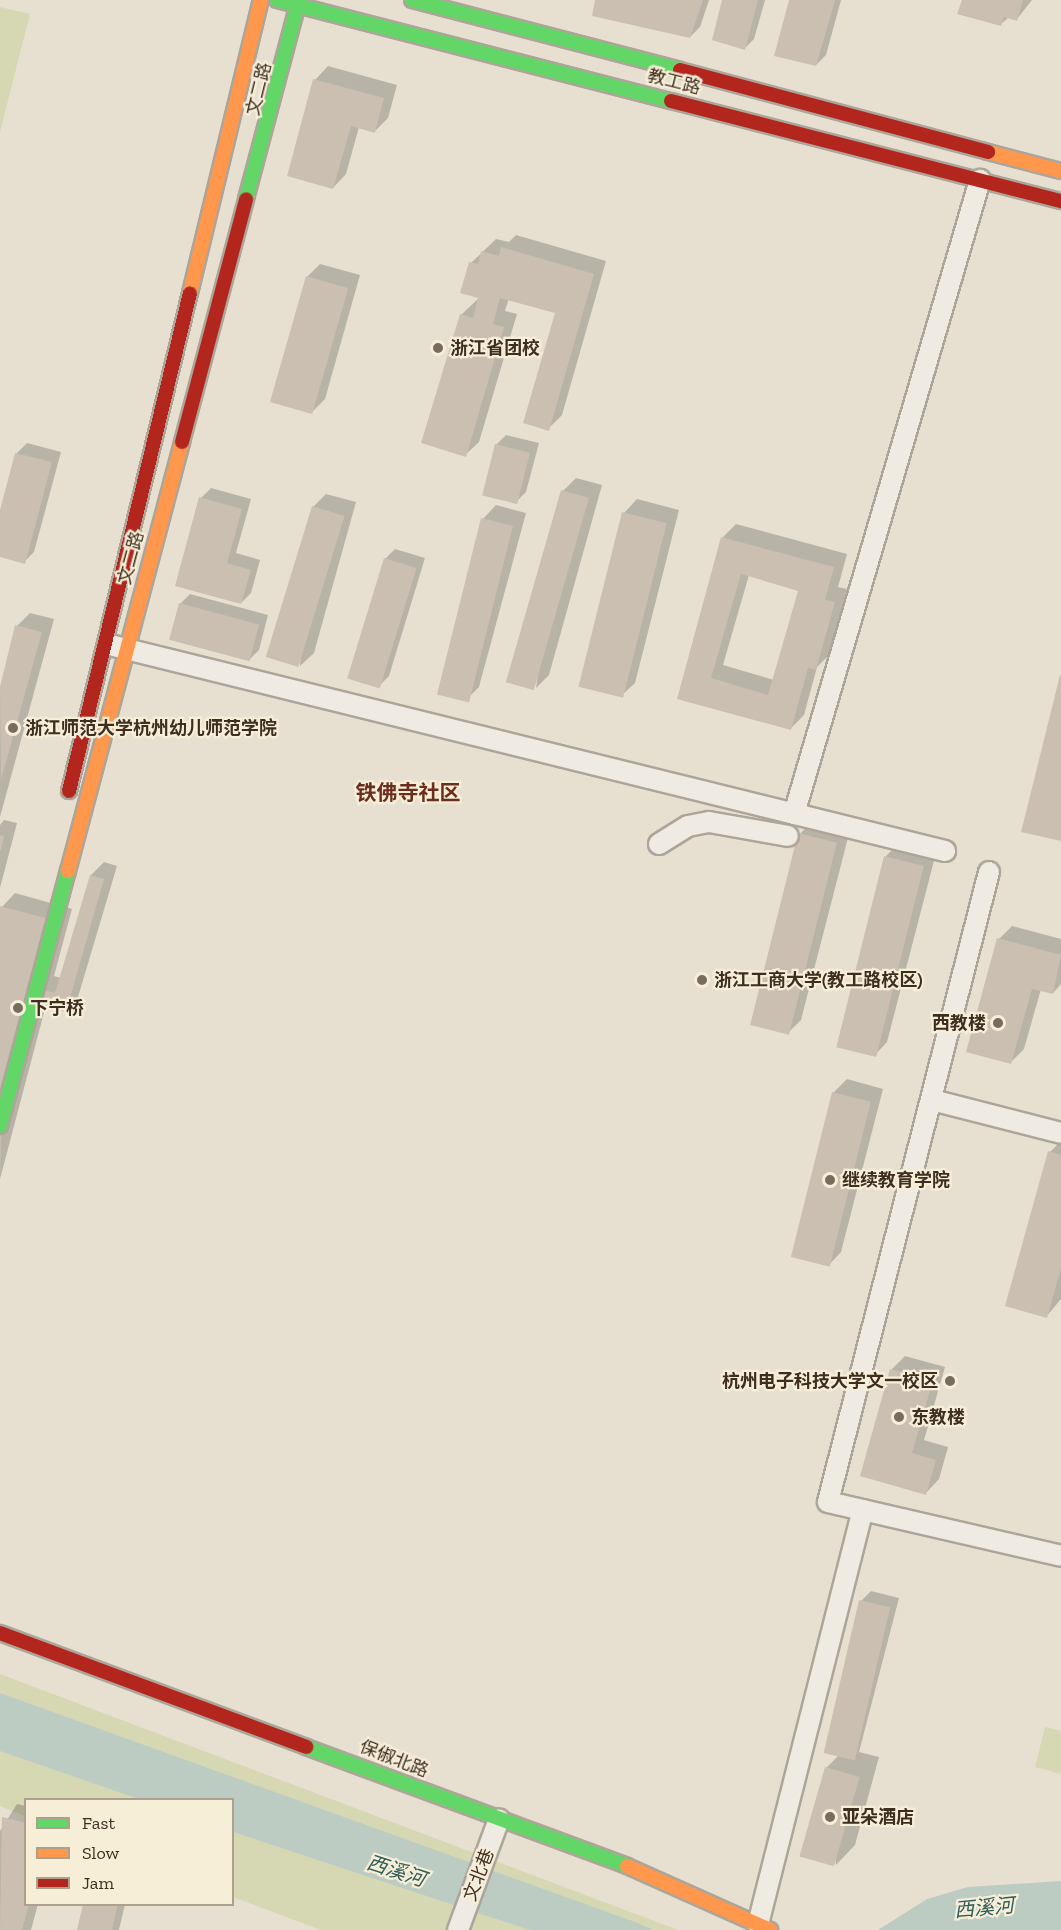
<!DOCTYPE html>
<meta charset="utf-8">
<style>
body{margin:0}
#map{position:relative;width:1061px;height:1930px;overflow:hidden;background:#e7e0d1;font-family:"Zilla Slab","Noto Sans SC",serif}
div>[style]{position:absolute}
.green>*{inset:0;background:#d6d7b3}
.water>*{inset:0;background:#bcccc2}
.shadow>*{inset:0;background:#0003}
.building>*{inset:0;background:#cbbfb2;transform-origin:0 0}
.roads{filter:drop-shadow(2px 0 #ada599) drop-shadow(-2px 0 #ada599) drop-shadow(0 2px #ada599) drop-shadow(0 -2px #ada599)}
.street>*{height:20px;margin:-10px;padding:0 10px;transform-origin:10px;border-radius:10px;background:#efebe3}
.fast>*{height:14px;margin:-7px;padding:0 7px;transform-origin:7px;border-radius:7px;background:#63d668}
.slow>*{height:14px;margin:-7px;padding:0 7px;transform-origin:7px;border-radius:7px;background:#ff974d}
.jam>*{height:14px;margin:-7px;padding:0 7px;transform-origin:7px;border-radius:7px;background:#b3261e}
.dots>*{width:16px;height:16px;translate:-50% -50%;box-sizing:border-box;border:3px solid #f7eed8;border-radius:50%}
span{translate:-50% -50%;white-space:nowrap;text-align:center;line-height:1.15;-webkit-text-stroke:4.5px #f7eed8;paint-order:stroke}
.street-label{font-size:18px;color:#3d2e20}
.poi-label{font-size:18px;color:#3d2e20;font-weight:700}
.left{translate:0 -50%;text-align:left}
.right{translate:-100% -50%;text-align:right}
.water-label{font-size:20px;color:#2f5d5a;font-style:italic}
.quarter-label{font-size:21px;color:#6b2e1e;font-weight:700}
.legend{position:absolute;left:24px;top:1798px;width:210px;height:108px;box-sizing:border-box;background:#f7eed8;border:2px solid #ada18e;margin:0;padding:8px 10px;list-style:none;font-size:18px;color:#3d2e20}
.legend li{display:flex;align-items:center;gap:12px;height:30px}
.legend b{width:30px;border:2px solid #ada18e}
</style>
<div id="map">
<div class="green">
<div style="clip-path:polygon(0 7px,30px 14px,0 132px)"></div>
<div style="clip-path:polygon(0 1674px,678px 1930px,321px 1930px,233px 1897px,232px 1800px,26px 1800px,25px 1816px,0 1806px)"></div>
<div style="clip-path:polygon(1045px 1727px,1061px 1731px,1061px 1774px,1035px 1767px)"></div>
</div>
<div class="water">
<div style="clip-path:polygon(0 1693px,635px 1922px,653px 1930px,530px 1930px,233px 1832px,232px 1800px,139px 1799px,0 1751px)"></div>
<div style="clip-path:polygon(1061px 1881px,1061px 1930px,878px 1930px,927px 1899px,968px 1887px)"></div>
</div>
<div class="shadow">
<div style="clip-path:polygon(597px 0,709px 0,700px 27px,690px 37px)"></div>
<div style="clip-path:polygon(724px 0,765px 0,754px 39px,744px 49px)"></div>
<div style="clip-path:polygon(790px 0,841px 0,826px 55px,816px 65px)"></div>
<div style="clip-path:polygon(963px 0,1032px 0,1017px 19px,1009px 17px,1000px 25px)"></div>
<div style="clip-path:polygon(328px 66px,397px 85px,388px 118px,375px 131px,359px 127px,346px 174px,333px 188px,315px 80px)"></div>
<div style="clip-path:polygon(516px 235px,606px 261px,562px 415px,548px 429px,557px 312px,509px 298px,505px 311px,517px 314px,479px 442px,465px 455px,461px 315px,480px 297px,471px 263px,496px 239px,509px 242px)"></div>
<div style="clip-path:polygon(320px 264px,360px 275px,325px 399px,312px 412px,307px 277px)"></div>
<div style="clip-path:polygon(506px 435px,539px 443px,526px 492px,516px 502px,496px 445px)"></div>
<div style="clip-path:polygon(27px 443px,61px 452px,34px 552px,24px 562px,0 556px,0 516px,17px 453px)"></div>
<div style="clip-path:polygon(576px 478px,602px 485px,549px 675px,536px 688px,563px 491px)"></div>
<div style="clip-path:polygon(211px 488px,251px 499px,236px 553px,260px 560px,251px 593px,241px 603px,201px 498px)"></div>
<div style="clip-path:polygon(326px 494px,356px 502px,314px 653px,300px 666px,313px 507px)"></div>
<div style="clip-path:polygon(637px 499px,679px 510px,635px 683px,621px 696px,624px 513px)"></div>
<div style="clip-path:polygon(496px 505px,526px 513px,479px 687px,465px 701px,483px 519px)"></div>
<div style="clip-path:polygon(evenodd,736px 524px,847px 554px,838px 587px,847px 589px,829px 655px,817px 667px,804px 715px,790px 729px,679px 698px,722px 538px,736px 524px,749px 575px,800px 590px,774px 680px,723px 665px,749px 575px)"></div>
<div style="clip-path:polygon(395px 549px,425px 558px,389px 676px,379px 686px,385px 559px)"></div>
<div style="clip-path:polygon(190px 594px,268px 615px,259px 650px,249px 660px,180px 604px)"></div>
<div style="clip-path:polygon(30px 613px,54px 619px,0 817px,0 693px,17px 626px)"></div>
<div style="clip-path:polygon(4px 820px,17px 823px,0 888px,0 825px)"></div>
<div style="clip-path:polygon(813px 820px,850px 830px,801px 1020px,788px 1033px,800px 834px)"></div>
<div style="clip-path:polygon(899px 843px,936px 853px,887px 1042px,874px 1056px,837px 1046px,886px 856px)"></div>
<div style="clip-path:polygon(104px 862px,117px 866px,78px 997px,65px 1010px,46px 1005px,0 1179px,2px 907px,15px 893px,72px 909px,54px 976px,61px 978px,91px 875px)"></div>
<div style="clip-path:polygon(1012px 926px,1061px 939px,1061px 984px,1053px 993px,1041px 989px,1024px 1049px,1011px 1062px,999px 939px)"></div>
<div style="clip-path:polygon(847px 1079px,883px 1089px,841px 1252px,828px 1266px,833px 1093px)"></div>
<div style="clip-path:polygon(1061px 1141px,1061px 1299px,1046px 1317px,1050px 1152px)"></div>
<div style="clip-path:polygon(905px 1356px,945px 1367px,924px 1440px,948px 1447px,939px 1479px,926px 1493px,861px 1475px,892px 1369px)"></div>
<div style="clip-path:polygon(871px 1591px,899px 1598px,859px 1752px,879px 1757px,855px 1845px,836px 1865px,826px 1768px,838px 1756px,861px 1601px)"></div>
<div style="clip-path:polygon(17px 1804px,26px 1806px,26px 1904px,38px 1904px,31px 1930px,0 1930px,0 1831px)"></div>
<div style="clip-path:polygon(85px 1904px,125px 1904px,119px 1930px,79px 1930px)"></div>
</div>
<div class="building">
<div style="clip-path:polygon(595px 0,703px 0,690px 38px,592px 16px)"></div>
<div style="clip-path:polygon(722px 0,758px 0,745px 50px,712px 40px)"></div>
<div style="clip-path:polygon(789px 0,835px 0,816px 66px,774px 56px)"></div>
<div style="clip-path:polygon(962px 0,1023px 0,1017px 21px,1004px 17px,1001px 26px,957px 14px)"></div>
<div style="clip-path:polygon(313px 79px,384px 98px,375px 133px,351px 126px,333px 189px,287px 176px)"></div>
<div style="clip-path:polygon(501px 247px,594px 274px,549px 431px,523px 423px,555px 313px,500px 298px,493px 324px,504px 327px,466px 457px,421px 443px,460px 314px,473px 318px,478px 298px,460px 293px,469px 262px,478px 264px,481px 251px,499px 256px)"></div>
<div style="left:306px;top:276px;width:44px;height:131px;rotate:16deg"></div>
<div style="left:495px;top:444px;width:36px;height:53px;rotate:14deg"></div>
<div style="clip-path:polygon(15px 453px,52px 462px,25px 564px,0 557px,0 510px)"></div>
<div style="left:561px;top:490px;width:29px;height:200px;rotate:16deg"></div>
<div style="clip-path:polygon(199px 497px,242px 509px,227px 563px,251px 570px,241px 604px,175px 586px)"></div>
<div style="left:312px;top:506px;width:34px;height:158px;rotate:17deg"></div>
<div style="left:622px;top:512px;width:46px;height:180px;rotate:14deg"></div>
<div style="left:481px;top:518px;width:33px;height:182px;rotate:14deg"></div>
<div style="clip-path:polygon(evenodd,721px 537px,834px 567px,825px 600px,835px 602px,816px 670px,808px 668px,791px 730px,677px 699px,721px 537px,741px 574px,798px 591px,768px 695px,711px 678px,741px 574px)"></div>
<div style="left:384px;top:558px;width:34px;height:126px;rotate:17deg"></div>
<div style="left:179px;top:603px;width:83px;height:38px;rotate:15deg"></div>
<div style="clip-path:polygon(15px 625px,42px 632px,1px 780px,0 687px)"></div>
<div style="clip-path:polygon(1060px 675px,1061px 675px,1061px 841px,1021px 832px)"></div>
<div style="left:798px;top:833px;width:40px;height:198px;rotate:14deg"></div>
<div style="clip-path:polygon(0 835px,4px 836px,1px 850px,0 850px)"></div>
<div style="left:884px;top:856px;width:41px;height:197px;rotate:14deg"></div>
<div style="clip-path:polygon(90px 875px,104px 879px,66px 1012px,37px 1004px,0 1142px,0 906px,60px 922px,41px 989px,55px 993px)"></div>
<div style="clip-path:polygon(997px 938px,1061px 955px,1053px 994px,1032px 989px,1011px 1064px,966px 1052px)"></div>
<div style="left:832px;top:1092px;width:40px;height:170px;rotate:14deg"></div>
<div style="clip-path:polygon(1048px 1151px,1061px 1155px,1061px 1268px,1047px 1318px,1005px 1306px)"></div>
<div style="clip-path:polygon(890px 1369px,933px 1380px,912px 1453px,936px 1460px,926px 1495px,860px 1476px)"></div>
<div style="left:859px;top:1600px;width:32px;height:157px;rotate:13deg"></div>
<div style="left:825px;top:1767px;width:36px;height:93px;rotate:16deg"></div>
<div style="clip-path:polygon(2px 1817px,26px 1823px,29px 1904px,22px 1930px,0 1930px)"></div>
<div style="clip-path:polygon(83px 1904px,118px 1904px,112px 1930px,77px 1930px)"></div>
</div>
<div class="roads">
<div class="street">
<div style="left:114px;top:646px;width:856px;rotate:13.86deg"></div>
<div style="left:794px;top:814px;width:661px;rotate:-73.65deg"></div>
<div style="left:659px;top:844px;width:34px;rotate:-32deg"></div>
<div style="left:688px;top:826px;width:21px;rotate:-11deg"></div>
<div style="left:709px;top:822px;width:80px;rotate:10deg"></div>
<div style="left:989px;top:872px;width:650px;rotate:104.34deg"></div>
<div style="left:828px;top:1502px;width:239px;rotate:13deg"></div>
<div style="left:932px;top:1100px;width:133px;rotate:14.3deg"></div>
<div style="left:758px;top:1924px;width:427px;rotate:-75.8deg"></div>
<div style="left:458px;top:1930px;width:118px;rotate:-69.7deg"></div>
</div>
<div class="fast">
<div style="left:277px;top:0;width:407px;rotate:14.4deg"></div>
<div style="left:412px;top:0;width:277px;rotate:14.6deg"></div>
<div style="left:246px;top:199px;width:206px;rotate:-75.1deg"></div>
<div style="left:0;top:1126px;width:264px;rotate:-75.1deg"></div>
<div style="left:306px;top:1747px;width:342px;rotate:20.3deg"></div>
</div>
<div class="slow">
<div style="left:988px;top:152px;width:75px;rotate:14.6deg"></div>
<div style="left:190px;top:293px;width:301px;rotate:-76.4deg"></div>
<div style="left:68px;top:871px;width:444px;rotate:-75.1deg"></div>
<div style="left:627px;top:1866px;width:157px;rotate:24.1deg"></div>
</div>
<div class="jam">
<div style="left:680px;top:70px;width:319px;rotate:14.9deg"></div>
<div style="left:671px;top:101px;width:403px;rotate:14.4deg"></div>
<div style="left:182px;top:442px;width:251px;rotate:-75.2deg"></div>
<div style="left:69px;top:791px;width:512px;rotate:-76.34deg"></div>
<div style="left:0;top:1633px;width:327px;rotate:20.4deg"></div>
</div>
</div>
<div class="dots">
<div style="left:438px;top:348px;background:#786c5e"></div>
<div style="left:13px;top:728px;background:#786c5e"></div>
<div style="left:702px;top:980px;background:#786c5e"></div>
<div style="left:18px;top:1008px;background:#786c5e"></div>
<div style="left:998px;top:1023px;background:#786c5e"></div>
<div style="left:830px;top:1180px;background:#786c5e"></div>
<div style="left:950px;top:1381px;background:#786c5e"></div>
<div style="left:899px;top:1417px;background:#786c5e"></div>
<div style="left:830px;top:1817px;background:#786c5e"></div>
</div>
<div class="street-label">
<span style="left:674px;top:82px;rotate:14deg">教工路</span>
<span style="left:259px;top:89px;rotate:-76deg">文二路</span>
<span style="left:131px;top:558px;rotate:-75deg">文二路</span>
<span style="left:394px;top:1759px;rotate:21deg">保俶北路</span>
<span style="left:479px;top:1875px;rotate:-69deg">文北巷</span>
</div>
<div class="poi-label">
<span class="left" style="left:450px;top:348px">浙江省团校</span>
<span class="left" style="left:25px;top:728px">浙江师范大学杭州幼儿师范学院</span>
<span class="left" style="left:714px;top:980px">浙江工商大学(教工路校区)</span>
<span class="left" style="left:30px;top:1008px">下宁桥</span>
<span class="right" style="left:986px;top:1023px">西教楼</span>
<span class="left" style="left:842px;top:1180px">继续教育学院</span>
<span class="right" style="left:938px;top:1381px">杭州电子科技大学文一校区</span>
<span class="left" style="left:911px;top:1417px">东教楼</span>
<span class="left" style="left:842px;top:1817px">亚朵酒店</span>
</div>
<div class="water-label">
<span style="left:396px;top:1871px;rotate:18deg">西溪河</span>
<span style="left:984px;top:1908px;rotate:-5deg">西溪河</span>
</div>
<div class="quarter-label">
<span style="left:408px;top:793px">铁佛寺社区</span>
</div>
<ul class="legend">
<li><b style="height:8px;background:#63d668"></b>Fast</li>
<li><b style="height:8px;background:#ff974d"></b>Slow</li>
<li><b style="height:8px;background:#b3261e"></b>Jam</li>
</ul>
</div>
